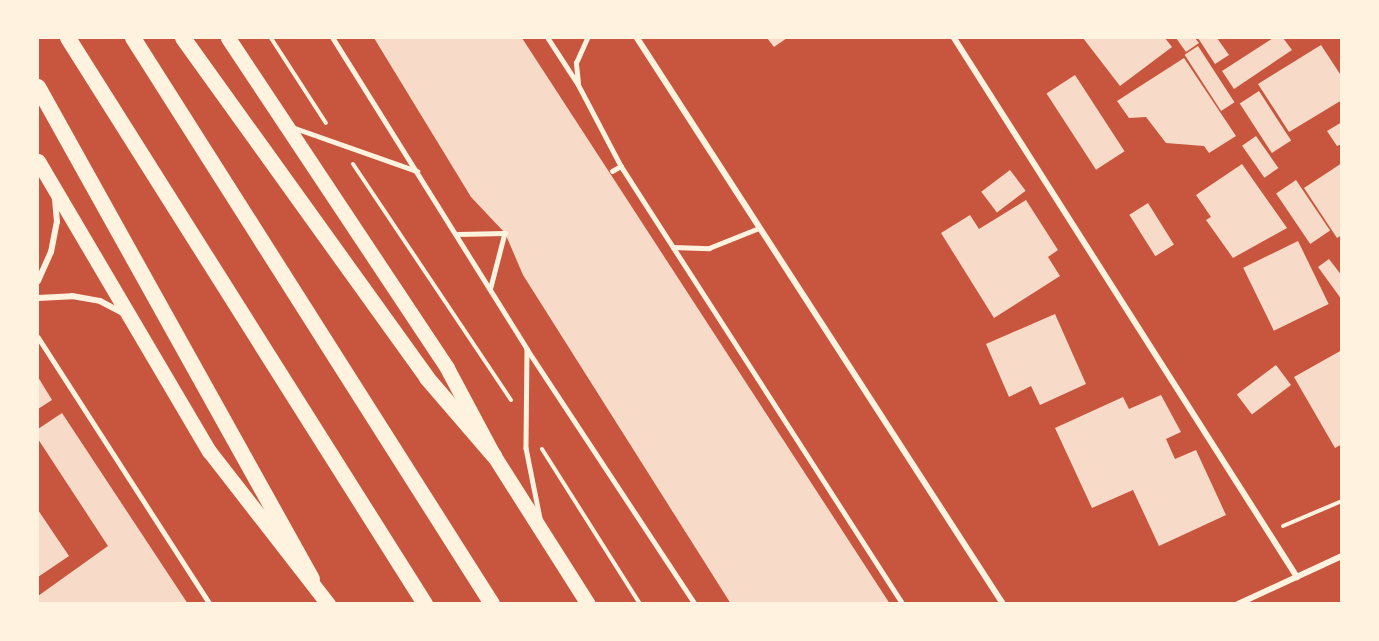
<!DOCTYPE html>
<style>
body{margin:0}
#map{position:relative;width:1379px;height:641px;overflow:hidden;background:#c8553d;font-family:"Work Sans",sans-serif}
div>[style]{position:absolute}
.building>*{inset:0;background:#f7dbc8;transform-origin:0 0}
.path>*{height:4px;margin:-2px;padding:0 2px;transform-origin:2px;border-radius:2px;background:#fff3e0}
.service>*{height:4.5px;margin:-2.25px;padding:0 2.25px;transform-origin:2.25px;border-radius:2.25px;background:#fff3e0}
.minor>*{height:6px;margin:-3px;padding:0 3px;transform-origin:3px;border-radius:3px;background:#fff3e0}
.primary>*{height:15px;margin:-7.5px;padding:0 7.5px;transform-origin:7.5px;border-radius:7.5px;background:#fff3e0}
.trunk>*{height:16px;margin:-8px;padding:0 8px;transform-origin:8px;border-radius:8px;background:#fff3e0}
span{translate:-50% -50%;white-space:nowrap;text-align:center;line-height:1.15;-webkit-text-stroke:5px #fff3e0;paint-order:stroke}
.frame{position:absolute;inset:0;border:39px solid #fff3e0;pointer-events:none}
</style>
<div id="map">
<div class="building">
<div style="clip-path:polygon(374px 38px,522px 38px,890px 604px,731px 604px,523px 275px,505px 233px,471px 197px)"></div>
<div style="clip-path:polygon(767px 38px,787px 38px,774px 47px)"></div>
<div style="clip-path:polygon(1083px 38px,1165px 38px,1172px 47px,1120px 86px)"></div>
<div style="clip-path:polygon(1176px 38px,1195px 38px,1199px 43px,1186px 52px)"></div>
<div style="clip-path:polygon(1198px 38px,1217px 38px,1229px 55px,1215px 64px)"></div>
<div style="clip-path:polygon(1273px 38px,1283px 38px,1292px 50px,1234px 89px,1222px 71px)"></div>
<div style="clip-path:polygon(1321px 45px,1342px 77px,1342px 100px,1289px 132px,1258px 84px)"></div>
<div style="left:1198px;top:46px;width:67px;height:16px;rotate:57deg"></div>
<div style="clip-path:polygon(1184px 58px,1236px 136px,1209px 153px,1204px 146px,1166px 143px,1146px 117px,1129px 118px,1117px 101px)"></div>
<div style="left:1075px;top:75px;width:91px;height:34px;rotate:57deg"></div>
<div style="left:1259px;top:91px;width:59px;height:23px;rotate:57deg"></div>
<div style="clip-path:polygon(1342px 122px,1342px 144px,1337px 146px,1327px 131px)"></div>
<div style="left:1256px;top:136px;width:39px;height:17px;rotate:55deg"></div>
<div style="clip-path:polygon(1342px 163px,1342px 235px,1337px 238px,1304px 188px)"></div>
<div style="clip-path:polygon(1242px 164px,1287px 228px,1233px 258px,1206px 220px,1211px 217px,1196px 195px)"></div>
<div style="left:1010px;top:170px;width:26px;height:36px;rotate:53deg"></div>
<div style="left:1296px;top:180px;width:61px;height:24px;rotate:56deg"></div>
<div style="clip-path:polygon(1026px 200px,1058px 250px,1048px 257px,1060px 276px,994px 318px,941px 233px,970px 215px,979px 229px)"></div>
<div style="left:1148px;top:203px;width:49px;height:22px;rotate:58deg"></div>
<div style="left:1298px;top:241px;width:70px;height:61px;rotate:64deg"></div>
<div style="clip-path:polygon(1329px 259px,1342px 276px,1342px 300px,1318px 267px)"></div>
<div style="clip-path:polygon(1055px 314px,1086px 384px,1040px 405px,1031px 386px,1009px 397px,986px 344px)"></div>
<div style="clip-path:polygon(1342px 350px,1342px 444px,1335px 448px,1294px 377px)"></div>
<div style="left:1276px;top:365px;width:25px;height:49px;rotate:53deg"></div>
<div style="clip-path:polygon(38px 377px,52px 400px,38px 409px)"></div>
<div style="clip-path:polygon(1161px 395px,1181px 432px,1166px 439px,1175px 459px,1196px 450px,1226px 515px,1159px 546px,1133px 490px,1092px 508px,1055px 428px,1123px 397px,1129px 409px)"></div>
<div style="clip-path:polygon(62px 413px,188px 604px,38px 604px,38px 596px,108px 546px,38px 439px,38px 429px)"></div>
<div style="clip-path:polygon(38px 510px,69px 556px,38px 577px)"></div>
</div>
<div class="path">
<div style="left:271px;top:38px;width:101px;rotate:57.1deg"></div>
<div style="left:353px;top:164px;width:284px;rotate:56.2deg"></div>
<div style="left:542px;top:449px;width:183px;rotate:57.7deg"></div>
<div style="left:1283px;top:526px;width:64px;rotate:-23deg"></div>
</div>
<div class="service">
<div style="left:333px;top:38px;width:367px;rotate:58deg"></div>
<div style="left:527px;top:349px;width:305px;rotate:56.6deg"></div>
<div style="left:548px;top:38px;width:55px;rotate:56.9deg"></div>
<div style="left:578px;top:84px;width:93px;rotate:62.3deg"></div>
<div style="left:621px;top:166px;width:521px;rotate:57.23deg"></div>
<div style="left:578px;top:83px;width:20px;rotate:-96deg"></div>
<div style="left:576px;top:63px;width:27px;rotate:-66deg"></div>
<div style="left:292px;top:127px;width:133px;rotate:19.4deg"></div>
<div style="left:612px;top:171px;width:10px;rotate:-29deg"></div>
<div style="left:458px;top:234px;width:47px;rotate:-1.2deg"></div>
<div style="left:505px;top:233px;width:56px;rotate:104.5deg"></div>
<div style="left:673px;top:247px;width:36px;rotate:2deg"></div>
<div style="left:709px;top:248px;width:54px;rotate:-21.8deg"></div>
<div style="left:38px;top:337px;width:318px;rotate:57.2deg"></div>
<div style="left:527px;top:349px;width:99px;rotate:90.6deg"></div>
<div style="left:526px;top:448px;width:71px;rotate:78.7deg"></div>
</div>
<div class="minor">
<div style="left:637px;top:38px;width:674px;rotate:57.11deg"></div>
<div style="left:954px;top:38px;width:639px;rotate:57.53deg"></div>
<div style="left:38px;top:281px;width:32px;rotate:-66deg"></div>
<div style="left:51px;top:252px;width:31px;rotate:-79deg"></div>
<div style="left:57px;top:222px;width:25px;rotate:-95deg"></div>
<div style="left:38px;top:298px;width:34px;rotate:-3deg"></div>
<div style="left:72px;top:296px;width:28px;rotate:10deg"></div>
<div style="left:100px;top:301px;width:26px;rotate:28deg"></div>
<div style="left:1238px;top:604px;width:115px;rotate:-24.8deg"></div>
</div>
<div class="primary">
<div style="left:228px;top:38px;width:396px;rotate:56.4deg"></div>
<div style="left:447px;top:368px;width:100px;rotate:61.9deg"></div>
<div style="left:494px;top:456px;width:175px;rotate:57.6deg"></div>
<div style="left:38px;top:161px;width:337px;rotate:59.5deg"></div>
<div style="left:209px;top:451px;width:194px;rotate:52.1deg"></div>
</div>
<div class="trunk">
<div style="left:68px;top:38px;width:669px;rotate:57.76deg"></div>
<div style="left:133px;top:38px;width:670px;rotate:57.61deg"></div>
<div style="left:183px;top:38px;width:418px;rotate:54.3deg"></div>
<div style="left:427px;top:378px;width:103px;rotate:49.3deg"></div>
<div style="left:38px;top:87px;width:563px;rotate:60.89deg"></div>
</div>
<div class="frame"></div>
</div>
